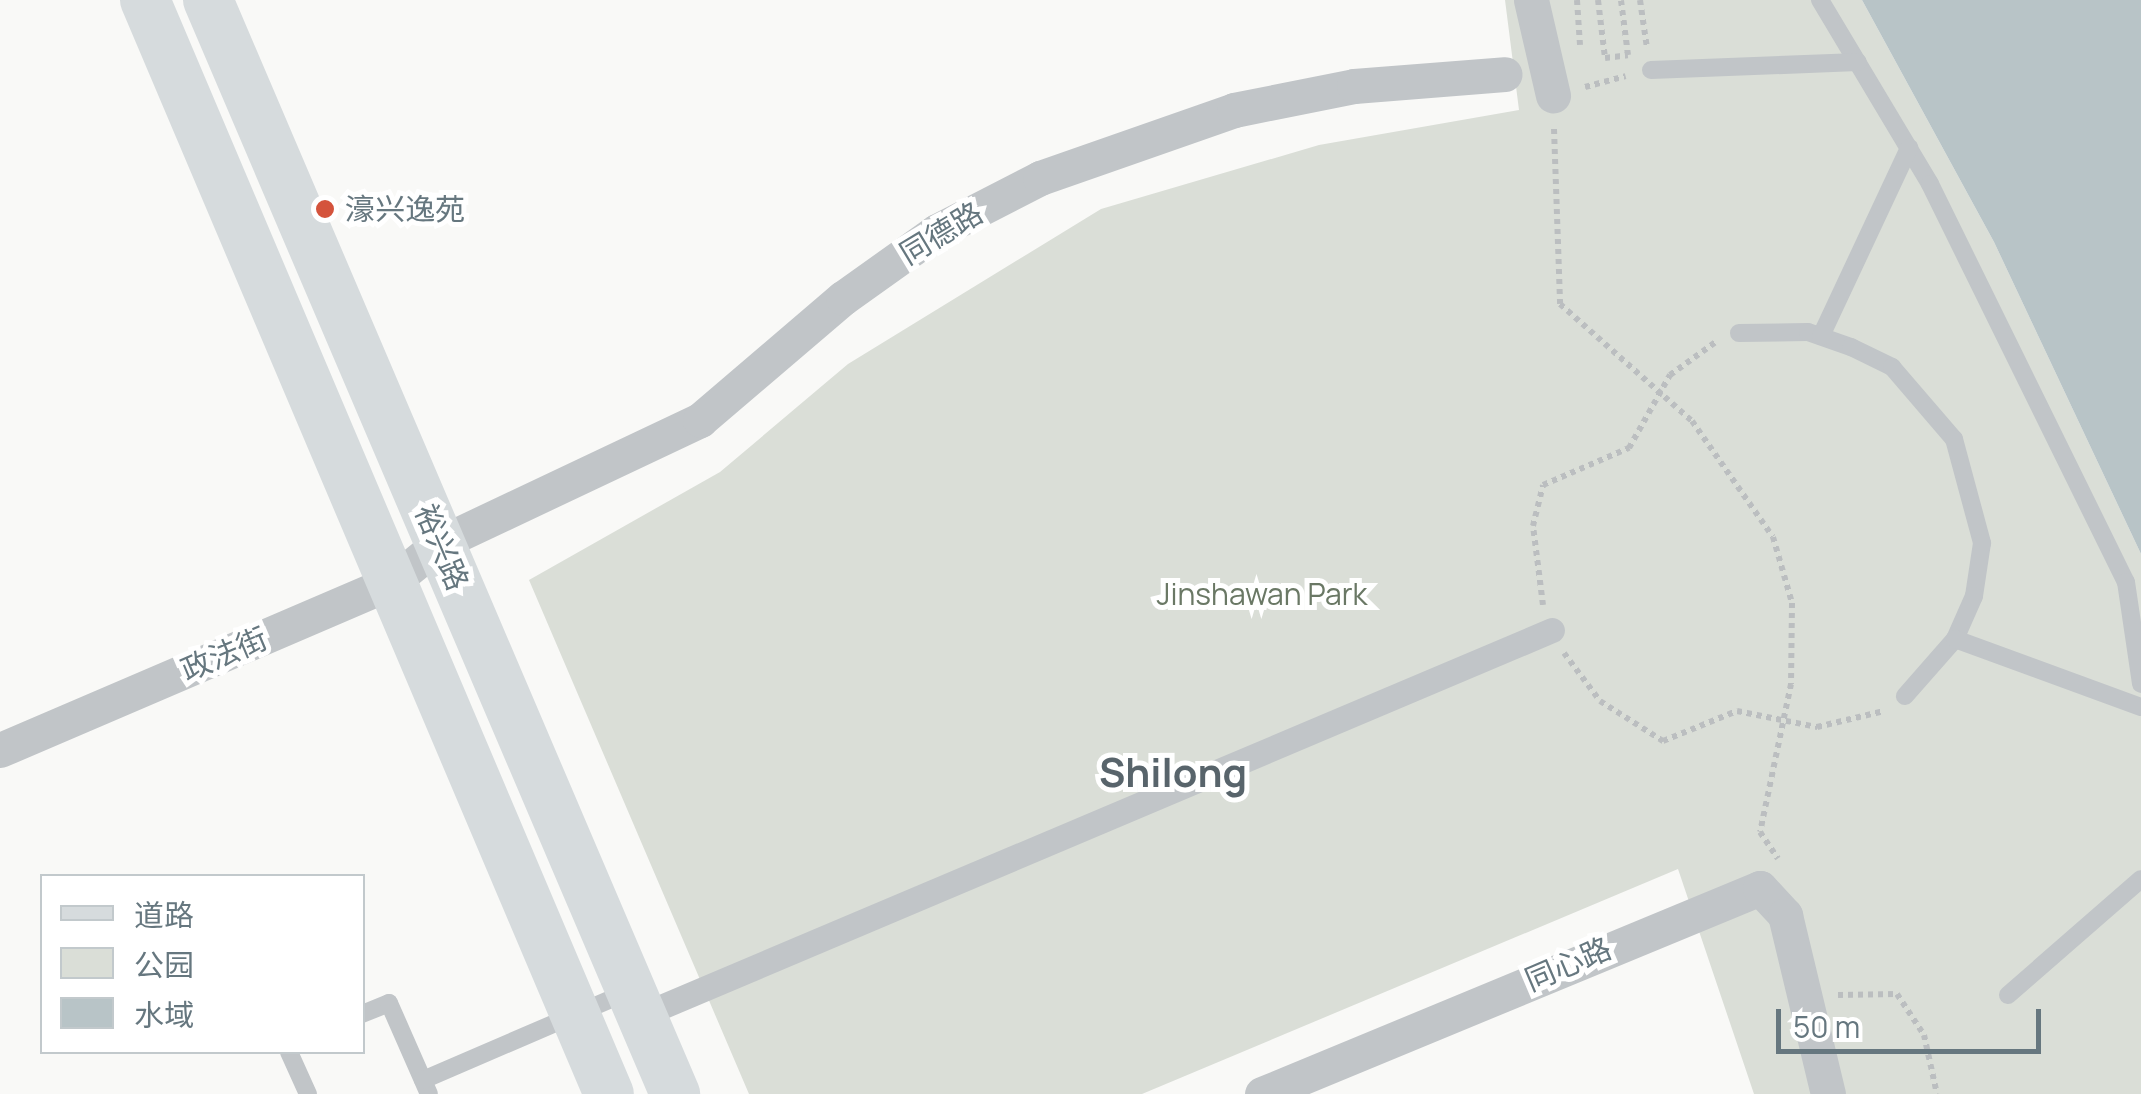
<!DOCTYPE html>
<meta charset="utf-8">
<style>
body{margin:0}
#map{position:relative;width:2141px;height:1094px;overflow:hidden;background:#f9f9f7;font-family:Manrope,"Noto Sans SC",sans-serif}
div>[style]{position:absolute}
.green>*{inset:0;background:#daded7}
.water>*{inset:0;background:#b8c4c7}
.path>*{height:6px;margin-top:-3px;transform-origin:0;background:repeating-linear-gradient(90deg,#bbbec0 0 5px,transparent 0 10px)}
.service>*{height:18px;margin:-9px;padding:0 9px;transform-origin:9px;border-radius:9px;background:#c1c5c8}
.pedestrian>*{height:25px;margin:-12.5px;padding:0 12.5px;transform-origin:12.5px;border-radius:12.5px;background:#c1c5c8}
.minor>*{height:35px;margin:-17.5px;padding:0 17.5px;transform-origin:17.5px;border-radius:17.5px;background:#c1c5c8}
.secondary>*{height:50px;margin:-25px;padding:0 25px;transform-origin:25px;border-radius:25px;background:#d6dbdd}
.dots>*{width:28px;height:28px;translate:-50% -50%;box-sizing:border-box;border:5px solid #fff;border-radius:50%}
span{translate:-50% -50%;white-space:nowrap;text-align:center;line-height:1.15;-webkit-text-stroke:10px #fff;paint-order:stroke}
.poi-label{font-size:30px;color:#66777f}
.left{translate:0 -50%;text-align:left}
.street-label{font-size:30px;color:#66777f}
.park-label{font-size:30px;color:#6a7865}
.district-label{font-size:40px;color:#58646b;font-weight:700}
.legend{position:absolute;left:40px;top:874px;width:325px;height:180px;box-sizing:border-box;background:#fff;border:2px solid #c2c9cc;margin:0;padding:12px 18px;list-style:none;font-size:30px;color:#66777f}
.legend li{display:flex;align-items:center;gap:20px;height:50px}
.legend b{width:50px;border:2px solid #c2c9cc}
.scale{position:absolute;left:1776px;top:1009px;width:265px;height:45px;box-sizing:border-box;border:5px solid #66777f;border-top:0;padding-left:12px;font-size:30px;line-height:35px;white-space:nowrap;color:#66777f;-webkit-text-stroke:8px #fff;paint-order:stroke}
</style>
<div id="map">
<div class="green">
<div style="clip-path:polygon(1505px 0,1862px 0,1994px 242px,2141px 554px,2141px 1094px,1754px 1094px,1678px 869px,1142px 1094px,749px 1094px,529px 580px,720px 472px,848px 364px,1101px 209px,1319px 145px,1519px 110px)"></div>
</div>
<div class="water">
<div style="clip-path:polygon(1862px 0,2141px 0,2141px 554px,1994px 242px)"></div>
</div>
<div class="path">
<div style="left:1577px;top:0;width:45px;rotate:86.2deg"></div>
<div style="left:1598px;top:0;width:58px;rotate:83.1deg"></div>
<div style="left:1605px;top:58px;width:23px;rotate:-7deg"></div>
<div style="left:1628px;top:55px;width:55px;rotate:-97.3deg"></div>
<div style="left:1640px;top:0;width:49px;rotate:81.7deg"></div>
<div style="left:1585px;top:87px;width:42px;rotate:-15deg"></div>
<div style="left:1554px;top:129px;width:175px;rotate:88deg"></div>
<div style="left:1560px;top:304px;width:176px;rotate:41.6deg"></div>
<div style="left:1692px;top:421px;width:141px;rotate:55.1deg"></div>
<div style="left:1773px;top:537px;width:69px;rotate:73.9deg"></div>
<div style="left:1792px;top:603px;width:81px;rotate:90.7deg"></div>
<div style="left:1791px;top:684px;width:151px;rotate:101.8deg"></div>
<div style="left:1760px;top:832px;width:32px;rotate:56deg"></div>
<div style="left:1543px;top:605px;width:80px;rotate:-97.2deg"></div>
<div style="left:1533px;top:526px;width:42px;rotate:-76.3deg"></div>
<div style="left:1543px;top:485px;width:94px;rotate:-23.3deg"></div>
<div style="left:1629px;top:448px;width:84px;rotate:-60.7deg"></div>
<div style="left:1670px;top:375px;width:58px;rotate:-35.9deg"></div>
<div style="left:1564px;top:653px;width:60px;rotate:53.1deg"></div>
<div style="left:1600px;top:701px;width:75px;rotate:32.4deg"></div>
<div style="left:1663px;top:741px;width:80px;rotate:-22.1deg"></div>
<div style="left:1737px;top:711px;width:82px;rotate:11.3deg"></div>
<div style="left:1817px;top:727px;width:69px;rotate:-13.4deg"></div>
<div style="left:1838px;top:995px;width:59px;rotate:-1deg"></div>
<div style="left:1897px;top:994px;width:49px;rotate:56.6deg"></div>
<div style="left:1924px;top:1035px;width:60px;rotate:77.6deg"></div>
</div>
<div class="service">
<div style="left:1820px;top:0;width:214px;rotate:59.1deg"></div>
<div style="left:1930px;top:184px;width:444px;rotate:63.8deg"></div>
<div style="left:2126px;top:582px;width:103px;rotate:81.6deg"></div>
<div style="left:1651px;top:70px;width:207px;rotate:-2.2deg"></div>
<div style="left:1739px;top:333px;width:69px;rotate:-0.8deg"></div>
<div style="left:1808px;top:332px;width:46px;rotate:19.2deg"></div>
<div style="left:1851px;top:347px;width:46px;rotate:26deg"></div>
<div style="left:1892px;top:367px;width:95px;rotate:49.3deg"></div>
<div style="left:1954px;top:439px;width:108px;rotate:74.9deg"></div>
<div style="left:1982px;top:543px;width:54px;rotate:98.6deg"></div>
<div style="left:1974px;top:596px;width:47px;rotate:113.8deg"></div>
<div style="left:1955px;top:639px;width:76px;rotate:131.3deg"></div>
<div style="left:1821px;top:336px;width:208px;rotate:-64.9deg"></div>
<div style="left:1955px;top:639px;width:198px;rotate:20.1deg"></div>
<div style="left:2008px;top:995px;width:176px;rotate:-41.1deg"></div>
<div style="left:362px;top:1014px;width:29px;rotate:-22deg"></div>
<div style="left:389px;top:1003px;width:99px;rotate:66.3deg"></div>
<div style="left:289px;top:1052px;width:46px;rotate:65.7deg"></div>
<div style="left:423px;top:1080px;width:222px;rotate:-23.3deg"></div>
</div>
<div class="pedestrian">
<div style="left:642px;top:1015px;width:988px;rotate:-22.93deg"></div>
</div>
<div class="minor">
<div style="left:1531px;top:0;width:98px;rotate:77deg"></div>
<div style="left:0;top:750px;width:426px;rotate:-23.2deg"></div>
<div style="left:392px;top:582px;width:62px;rotate:-39.1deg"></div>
<div style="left:440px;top:543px;width:288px;rotate:-25.3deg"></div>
<div style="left:700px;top:420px;width:188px;rotate:-40.5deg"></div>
<div style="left:843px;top:298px;width:115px;rotate:-35.5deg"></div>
<div style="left:937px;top:231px;width:116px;rotate:-27.2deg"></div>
<div style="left:1040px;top:178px;width:206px;rotate:-19.3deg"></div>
<div style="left:1234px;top:110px;width:122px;rotate:-11.3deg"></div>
<div style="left:1354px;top:86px;width:151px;rotate:-4.5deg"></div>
<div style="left:1262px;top:1094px;width:539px;rotate:-22.47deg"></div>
<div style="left:1760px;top:888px;width:37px;rotate:47deg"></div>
<div style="left:1785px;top:915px;width:184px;rotate:76.5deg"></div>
</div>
<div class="secondary">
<div style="left:145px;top:0;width:1188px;rotate:67.02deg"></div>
<div style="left:208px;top:0;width:1190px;rotate:66.88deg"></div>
</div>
<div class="dots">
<div style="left:325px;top:209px;background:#d4533c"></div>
</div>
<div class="poi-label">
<span class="left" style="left:345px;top:209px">濠兴逸苑</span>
</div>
<div class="street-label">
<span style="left:941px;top:233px;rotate:-31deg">同德路</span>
<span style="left:442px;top:547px;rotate:67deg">裕兴路</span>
<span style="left:224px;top:654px;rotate:-23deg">政法街</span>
<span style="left:1568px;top:964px;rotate:-23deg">同心路</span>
</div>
<div class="park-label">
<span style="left:1262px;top:594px">Jinshawan Park</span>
</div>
<div class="district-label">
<span style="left:1173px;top:772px">Shilong</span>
</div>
<ul class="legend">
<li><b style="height:12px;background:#d6dbdd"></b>道路</li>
<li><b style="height:28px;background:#daded7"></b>公园</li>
<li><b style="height:28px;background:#b8c4c7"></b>水域</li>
</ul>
<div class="scale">50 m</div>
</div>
